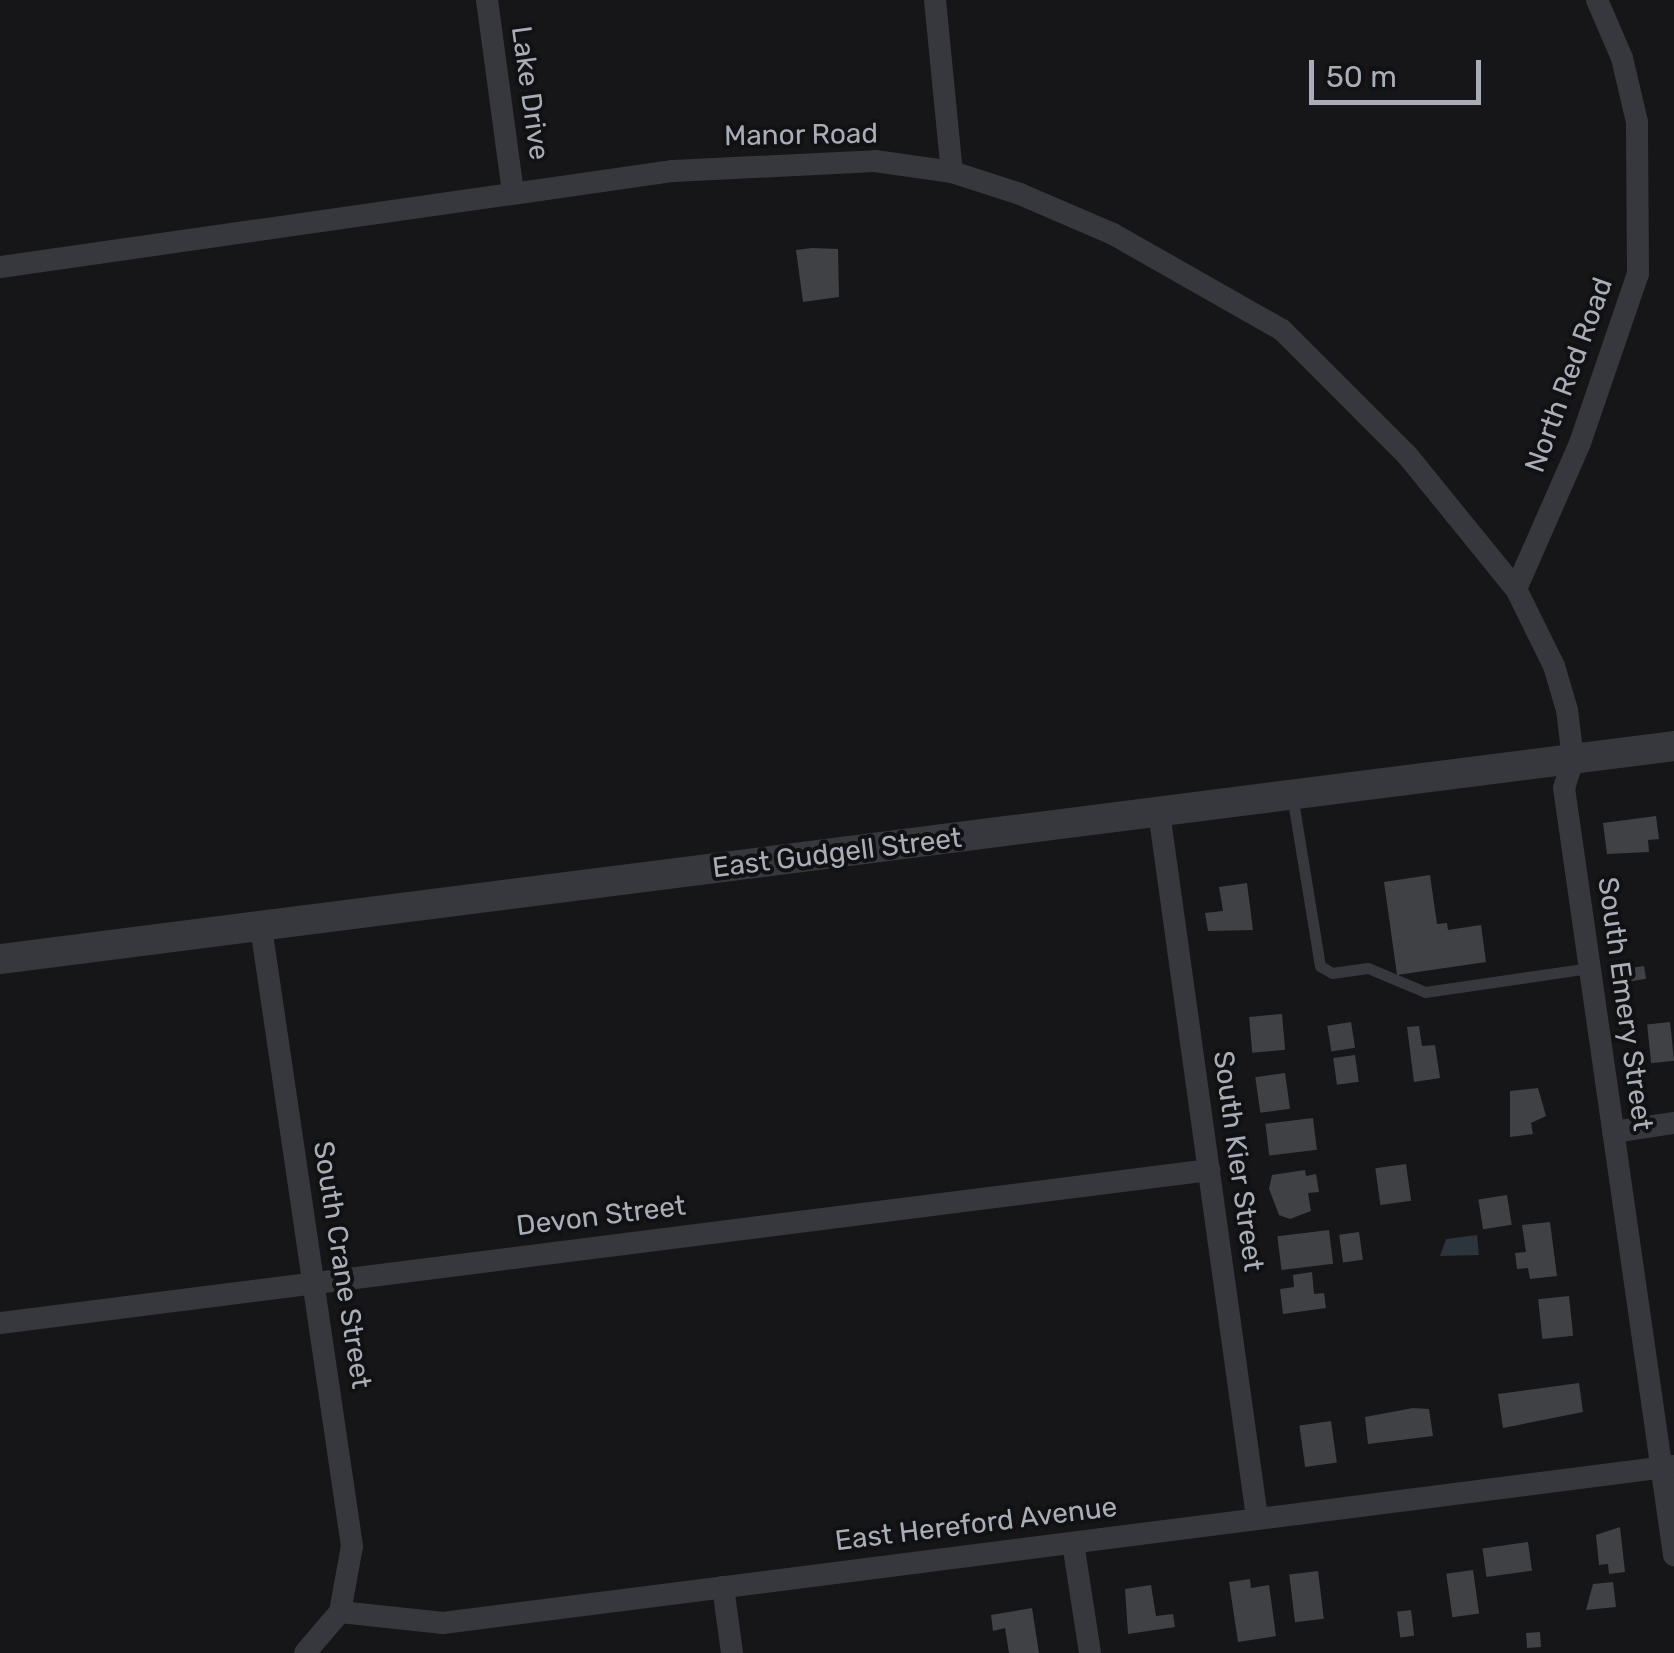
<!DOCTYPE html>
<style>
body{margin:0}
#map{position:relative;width:1674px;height:1653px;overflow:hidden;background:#161618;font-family:Rubik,sans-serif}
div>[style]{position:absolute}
.water>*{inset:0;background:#2c353c}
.building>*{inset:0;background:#404145;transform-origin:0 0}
.service>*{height:11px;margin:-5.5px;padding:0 5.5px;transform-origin:5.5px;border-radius:5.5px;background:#37383d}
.minor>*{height:22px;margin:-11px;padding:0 11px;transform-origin:11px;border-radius:11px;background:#37383d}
.tertiary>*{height:30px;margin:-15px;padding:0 15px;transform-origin:15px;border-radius:15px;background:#37383d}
span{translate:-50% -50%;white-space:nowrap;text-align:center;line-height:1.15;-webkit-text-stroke:8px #111113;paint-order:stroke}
.street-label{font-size:28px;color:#a8adb8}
.scale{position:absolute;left:1309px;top:60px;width:172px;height:45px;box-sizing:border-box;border:5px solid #a8adb8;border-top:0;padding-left:12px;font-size:30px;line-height:35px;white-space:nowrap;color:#a8adb8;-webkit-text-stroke:8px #111113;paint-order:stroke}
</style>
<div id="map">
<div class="water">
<div style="clip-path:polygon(1477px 1235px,1479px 1255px,1440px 1256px,1446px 1239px)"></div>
</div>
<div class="building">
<div style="clip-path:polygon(812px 248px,838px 249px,839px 297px,803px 302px,796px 250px)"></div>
<div style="clip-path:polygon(1656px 816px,1659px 839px,1648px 840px,1649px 852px,1607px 854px,1603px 823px)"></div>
<div style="clip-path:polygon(1430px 875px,1437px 924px,1447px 923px,1448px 930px,1481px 925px,1486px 962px,1397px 975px,1384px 882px)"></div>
<div style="clip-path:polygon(1247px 883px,1253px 930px,1208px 931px,1205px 913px,1223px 911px,1219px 887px)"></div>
<div style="left:1644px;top:966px;width:13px;height:15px;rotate:81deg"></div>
<div style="left:1282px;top:1014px;width:36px;height:33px;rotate:85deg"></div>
<div style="left:1351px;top:1022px;width:26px;height:24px;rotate:81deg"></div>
<div style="left:1670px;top:1022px;width:39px;height:23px;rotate:84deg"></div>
<div style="clip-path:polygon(1419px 1026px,1422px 1046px,1435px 1045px,1440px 1078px,1414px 1082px,1407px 1027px)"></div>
<div style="left:1355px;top:1055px;width:27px;height:22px;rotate:82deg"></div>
<div style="left:1285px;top:1073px;width:36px;height:30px;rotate:82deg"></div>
<div style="clip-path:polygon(1538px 1088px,1546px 1116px,1531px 1123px,1533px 1134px,1510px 1137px,1510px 1091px)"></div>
<div style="left:1313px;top:1118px;width:32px;height:48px;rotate:83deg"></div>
<div style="left:1406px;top:1164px;width:37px;height:31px;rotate:82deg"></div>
<div style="clip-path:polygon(1305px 1170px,1306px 1176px,1316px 1174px,1319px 1192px,1308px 1193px,1311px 1211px,1290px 1219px,1279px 1215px,1269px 1189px,1272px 1175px)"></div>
<div style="left:1507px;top:1195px;width:30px;height:29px;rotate:81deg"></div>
<div style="clip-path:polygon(1550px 1222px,1557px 1276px,1530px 1279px,1528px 1268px,1517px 1269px,1515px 1253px,1526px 1252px,1522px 1225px)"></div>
<div style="left:1329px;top:1230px;width:34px;height:52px;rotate:83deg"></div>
<div style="left:1359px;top:1232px;width:28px;height:20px;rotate:82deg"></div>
<div style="clip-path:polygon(1312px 1272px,1314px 1294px,1324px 1293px,1326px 1308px,1283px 1314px,1280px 1289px,1294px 1287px,1293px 1275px)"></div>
<div style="left:1569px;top:1296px;width:40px;height:31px;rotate:84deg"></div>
<div style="clip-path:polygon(1579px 1383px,1583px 1412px,1503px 1428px,1498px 1394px)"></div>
<div style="clip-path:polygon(1413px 1408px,1429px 1409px,1433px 1436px,1368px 1444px,1365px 1417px)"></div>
<div style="left:1331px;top:1421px;width:42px;height:32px;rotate:82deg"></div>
<div style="clip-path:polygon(1620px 1527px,1625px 1572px,1609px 1574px,1608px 1564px,1599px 1565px,1596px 1535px)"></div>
<div style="left:1528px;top:1542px;width:29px;height:46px;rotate:82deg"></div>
<div style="left:1473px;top:1570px;width:44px;height:27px;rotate:82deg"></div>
<div style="left:1318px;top:1571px;width:48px;height:29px;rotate:83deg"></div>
<div style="clip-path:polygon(1250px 1579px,1251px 1588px,1269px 1585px,1276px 1636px,1238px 1642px,1229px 1582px)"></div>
<div style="clip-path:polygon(1613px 1582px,1616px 1607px,1586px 1610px,1593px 1584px)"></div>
<div style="clip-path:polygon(1151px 1585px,1156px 1616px,1173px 1614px,1175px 1627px,1128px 1634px,1125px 1589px)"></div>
<div style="clip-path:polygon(1032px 1608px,1039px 1653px,1009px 1653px,1005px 1628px,993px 1631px,991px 1615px)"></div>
<div style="left:1411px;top:1610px;width:26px;height:14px;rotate:83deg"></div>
<div style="left:1540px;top:1632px;width:15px;height:14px;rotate:86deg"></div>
</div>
<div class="service">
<div style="left:1292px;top:795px;width:173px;rotate:80.7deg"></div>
<div style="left:1320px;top:966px;width:14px;rotate:30deg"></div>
<div style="left:1332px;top:973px;width:36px;rotate:-8deg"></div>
<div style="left:1368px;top:968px;width:62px;rotate:22.8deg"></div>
<div style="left:1425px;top:992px;width:167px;rotate:-8.3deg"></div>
</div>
<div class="minor">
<div style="left:487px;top:0;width:195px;rotate:82.3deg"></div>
<div style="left:935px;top:0;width:173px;rotate:84.4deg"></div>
<div style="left:0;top:267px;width:680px;rotate:-8.12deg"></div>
<div style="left:673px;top:171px;width:202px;rotate:-2.8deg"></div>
<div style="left:875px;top:161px;width:78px;rotate:8.1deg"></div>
<div style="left:952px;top:172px;width:71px;rotate:17.9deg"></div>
<div style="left:1020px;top:194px;width:101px;rotate:23.3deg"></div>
<div style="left:1113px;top:234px;width:194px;rotate:29.6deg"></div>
<div style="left:1282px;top:330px;width:177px;rotate:45deg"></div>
<div style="left:1407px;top:455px;width:173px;rotate:50.9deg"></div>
<div style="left:1516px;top:589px;width:86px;rotate:63.7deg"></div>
<div style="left:1554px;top:666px;width:46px;rotate:73.5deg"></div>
<div style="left:1567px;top:710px;width:49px;rotate:83deg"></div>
<div style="left:1573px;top:759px;width:30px;rotate:107deg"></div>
<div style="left:1564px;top:788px;width:775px;rotate:81.84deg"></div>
<div style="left:1516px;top:589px;width:159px;rotate:-66.3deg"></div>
<div style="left:1580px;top:443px;width:179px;rotate:-71.1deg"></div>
<div style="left:1638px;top:274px;width:152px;rotate:-90.4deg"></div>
<div style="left:1637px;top:122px;width:66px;rotate:-103.2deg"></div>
<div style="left:1622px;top:58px;width:63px;rotate:-113.3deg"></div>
<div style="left:1159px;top:812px;width:712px;rotate:82.09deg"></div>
<div style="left:261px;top:927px;width:626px;rotate:81.64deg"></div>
<div style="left:352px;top:1546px;width:67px;rotate:100.3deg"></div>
<div style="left:1613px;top:1132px;width:62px;rotate:-8.4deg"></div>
<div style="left:0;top:1323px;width:1219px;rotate:-7.21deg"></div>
<div style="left:1073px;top:1543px;width:111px;rotate:81.2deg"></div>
<div style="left:723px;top:1587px;width:67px;rotate:82.2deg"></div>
<div style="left:305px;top:1653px;width:54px;rotate:-49.5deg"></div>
<div style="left:340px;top:1612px;width:104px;rotate:6.1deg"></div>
<div style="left:443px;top:1623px;width:1241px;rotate:-7.27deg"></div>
</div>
<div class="tertiary">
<div style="left:0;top:959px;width:1687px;rotate:-7.25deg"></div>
</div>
<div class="street-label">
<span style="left:530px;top:93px;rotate:82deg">Lake Drive</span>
<span style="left:801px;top:135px;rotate:-1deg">Manor Road</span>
<span style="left:1569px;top:375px;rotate:-70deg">North Red Road</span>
<span style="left:837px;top:853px;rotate:-7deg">East Gudgell Street</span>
<span style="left:1625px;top:1004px;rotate:82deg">South Emery Street</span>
<span style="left:1238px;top:1161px;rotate:82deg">South Kier Street</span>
<span style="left:601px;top:1216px;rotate:-7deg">Devon Street</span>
<span style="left:342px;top:1265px;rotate:81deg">South Crane Street</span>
<span style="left:976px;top:1524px;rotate:-7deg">East Hereford Avenue</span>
</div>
<div class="scale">50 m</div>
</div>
